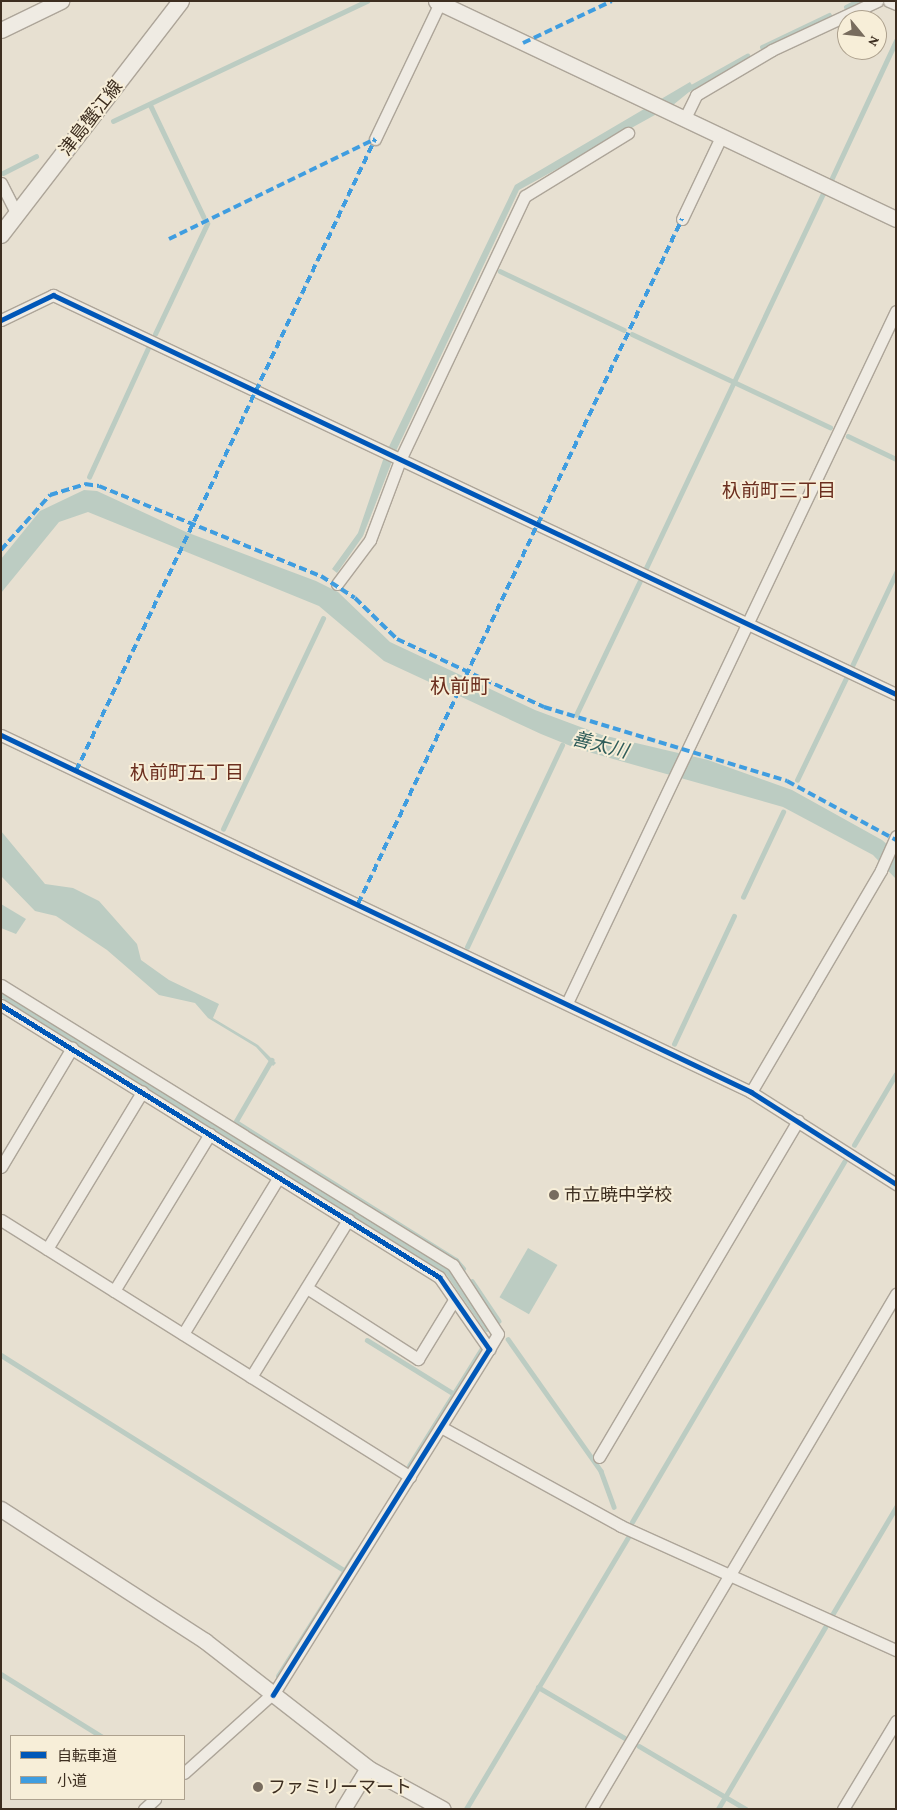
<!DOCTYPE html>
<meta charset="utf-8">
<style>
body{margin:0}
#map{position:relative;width:897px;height:1810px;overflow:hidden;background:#e7e0d1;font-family:"Crimson Pro","Noto Sans JP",serif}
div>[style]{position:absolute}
.water>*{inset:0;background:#bcccc2;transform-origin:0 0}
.stream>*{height:4.5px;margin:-2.25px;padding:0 2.25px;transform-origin:2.25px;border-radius:2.25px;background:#bcccc2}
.roads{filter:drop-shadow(1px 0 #ada599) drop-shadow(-1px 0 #ada599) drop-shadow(0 1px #ada599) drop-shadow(0 -1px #ada599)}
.minor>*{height:11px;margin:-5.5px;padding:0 5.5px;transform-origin:5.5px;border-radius:5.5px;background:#efebe3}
.tertiary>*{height:15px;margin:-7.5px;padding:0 7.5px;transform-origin:7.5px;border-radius:7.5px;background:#efebe3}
.secondary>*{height:16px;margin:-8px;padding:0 8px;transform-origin:8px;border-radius:8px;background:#efebe3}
.quiet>*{height:4px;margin-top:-2px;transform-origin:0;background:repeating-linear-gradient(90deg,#3f9de0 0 8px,transparent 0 12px)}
.cycleway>*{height:5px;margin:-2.5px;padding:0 2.5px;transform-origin:2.5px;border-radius:2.5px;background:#0057b8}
.dots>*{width:14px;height:14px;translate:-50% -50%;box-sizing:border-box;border:2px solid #f7eed8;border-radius:50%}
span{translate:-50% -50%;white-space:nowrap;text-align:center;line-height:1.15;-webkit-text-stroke:4px #f7eed8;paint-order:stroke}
.street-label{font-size:18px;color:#3d2e20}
.poi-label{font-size:18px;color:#3d2e20}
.left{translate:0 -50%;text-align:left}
.neighbourhood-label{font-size:19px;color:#6b2e1e}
.water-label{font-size:19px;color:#2f5d5a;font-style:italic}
.quarter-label{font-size:20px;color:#6b2e1e}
.frame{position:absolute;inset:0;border:2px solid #3d2e20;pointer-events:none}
.legend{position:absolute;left:10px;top:1735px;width:175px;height:65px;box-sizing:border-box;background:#f7eed8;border:1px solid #ada18e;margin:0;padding:6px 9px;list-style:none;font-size:15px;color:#3d2e20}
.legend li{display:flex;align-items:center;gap:10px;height:25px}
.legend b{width:25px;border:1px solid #ada18e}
.north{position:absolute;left:837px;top:10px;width:50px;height:50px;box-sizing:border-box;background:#f7eed8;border:1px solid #ada18e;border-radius:50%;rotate:118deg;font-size:14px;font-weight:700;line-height:20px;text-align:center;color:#3d2e20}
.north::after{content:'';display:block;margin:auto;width:18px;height:22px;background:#786c5e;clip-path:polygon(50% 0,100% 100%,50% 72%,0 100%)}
</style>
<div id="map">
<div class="water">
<div style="clip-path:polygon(690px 82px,694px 88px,673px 105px,519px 190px,396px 451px,363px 536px,337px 573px,332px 569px,358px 533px,384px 457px,515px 185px)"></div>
<div style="clip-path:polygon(84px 490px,97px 491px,186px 532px,316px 581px,338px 592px,390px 642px,535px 710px,602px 735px,708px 760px,792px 790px,882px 840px,896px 852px,896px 879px,873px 855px,783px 807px,578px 749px,541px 734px,384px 661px,319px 606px,88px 512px,59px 522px,1px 593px,1px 559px,40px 511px)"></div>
<div style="clip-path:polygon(1px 831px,45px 884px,73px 888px,99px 901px,137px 944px,141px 960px,169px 980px,219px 1004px,213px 1018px,258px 1045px,276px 1063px,273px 1066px,256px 1047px,208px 1018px,195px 1003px,159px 995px,107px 950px,56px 916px,35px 911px,1px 876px)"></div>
<div style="clip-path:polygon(1px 904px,26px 919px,16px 934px,1px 928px)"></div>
<div style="left:528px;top:1248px;width:34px;height:57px;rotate:30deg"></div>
</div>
<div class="stream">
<div style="left:846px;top:7px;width:13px;rotate:-27deg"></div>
<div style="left:762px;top:47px;width:74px;rotate:-25.5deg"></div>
<div style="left:688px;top:89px;width:68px;rotate:-29.2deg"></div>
<div style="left:150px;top:104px;width:125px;rotate:64.5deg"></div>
<div style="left:113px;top:121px;width:281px;rotate:-25.3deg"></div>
<div style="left:3px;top:173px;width:37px;rotate:-27deg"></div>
<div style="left:832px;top:178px;width:151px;rotate:-65deg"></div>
<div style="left:500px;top:271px;width:137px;rotate:25.4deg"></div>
<div style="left:155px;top:334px;width:122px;rotate:-64.7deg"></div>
<div style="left:632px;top:334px;width:219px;rotate:25.2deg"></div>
<div style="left:848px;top:436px;width:53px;rotate:25.6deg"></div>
<div style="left:89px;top:477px;width:142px;rotate:-65.4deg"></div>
<div style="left:646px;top:568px;width:414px;rotate:-64.7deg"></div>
<div style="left:852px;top:666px;width:103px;rotate:-64.7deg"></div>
<div style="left:576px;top:715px;width:148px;rotate:-64.5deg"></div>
<div style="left:797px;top:780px;width:113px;rotate:-64.3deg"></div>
<div style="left:223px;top:829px;width:233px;rotate:-64.6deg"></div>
<div style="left:743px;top:897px;width:94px;rotate:-64.8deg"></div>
<div style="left:467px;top:947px;width:223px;rotate:-64.8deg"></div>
<div style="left:1px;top:994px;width:525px;rotate:31.84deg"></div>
<div style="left:447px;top:1271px;width:70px;rotate:55.4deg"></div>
<div style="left:674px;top:1044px;width:141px;rotate:-64.9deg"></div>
<div style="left:272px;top:1060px;width:72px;rotate:120.1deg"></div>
<div style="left:236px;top:1122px;width:260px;rotate:32.1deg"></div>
<div style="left:456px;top:1260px;width:11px;rotate:49deg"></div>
<div style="left:854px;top:1145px;width:82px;rotate:-59.4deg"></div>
<div style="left:472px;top:1281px;width:48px;rotate:56deg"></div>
<div style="left:508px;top:1339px;width:161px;rotate:54.8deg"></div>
<div style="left:601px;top:1471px;width:38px;rotate:70deg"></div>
<div style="left:367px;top:1340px;width:102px;rotate:31.8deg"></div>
<div style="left:1px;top:1355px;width:405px;rotate:32.1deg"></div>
<div style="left:409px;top:1466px;width:137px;rotate:-58.2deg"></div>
<div style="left:632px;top:1522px;width:418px;rotate:-59.5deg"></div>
<div style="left:832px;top:1615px;width:126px;rotate:-59.3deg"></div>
<div style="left:1px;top:1674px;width:118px;rotate:31.8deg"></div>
<div style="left:278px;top:1676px;width:144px;rotate:-57.7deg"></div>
<div style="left:538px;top:1687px;width:101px;rotate:30.4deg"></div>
<div style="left:639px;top:1746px;width:124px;rotate:30.5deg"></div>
<div style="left:466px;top:1809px;width:317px;rotate:-59.2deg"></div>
<div style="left:718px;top:1809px;width:211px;rotate:-59.5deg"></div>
</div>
<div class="roads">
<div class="minor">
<div style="left:889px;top:1px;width:8px;rotate:23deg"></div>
<div style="left:684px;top:120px;width:28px;rotate:-64deg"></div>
<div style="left:696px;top:95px;width:88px;rotate:-30.6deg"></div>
<div style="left:772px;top:50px;width:116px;rotate:-25deg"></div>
<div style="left:375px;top:139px;width:151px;rotate:-64.5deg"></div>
<div style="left:1px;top:183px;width:35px;rotate:63deg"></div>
<div style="left:682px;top:219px;width:91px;rotate:-64.6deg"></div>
<div style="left:1px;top:320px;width:58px;rotate:-25.7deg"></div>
<div style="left:53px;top:295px;width:933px;rotate:25.33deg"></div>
<div style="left:337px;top:584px;width:55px;rotate:-53.1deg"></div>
<div style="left:370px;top:540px;width:85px;rotate:-69.4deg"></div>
<div style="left:400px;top:460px;width:292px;rotate:-64.7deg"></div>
<div style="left:525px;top:196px;width:121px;rotate:-31.5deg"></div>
<div style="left:1px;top:735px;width:831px;rotate:25.45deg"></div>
<div style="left:751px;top:1092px;width:172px;rotate:32.4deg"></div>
<div style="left:1px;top:985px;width:532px;rotate:31.78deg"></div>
<div style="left:453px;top:1265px;width:82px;rotate:56.9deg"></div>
<div style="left:498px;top:1334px;width:17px;rotate:121deg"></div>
<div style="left:567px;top:1003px;width:766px;rotate:-64.57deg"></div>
<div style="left:1px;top:1005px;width:516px;rotate:31.84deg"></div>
<div style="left:439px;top:1277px;width:88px;rotate:55.2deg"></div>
<div style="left:489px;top:1349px;width:408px;rotate:122deg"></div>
<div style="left:751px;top:1092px;width:257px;rotate:-59.6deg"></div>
<div style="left:881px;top:870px;width:37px;rotate:-66deg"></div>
<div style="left:1px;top:1167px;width:139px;rotate:-59.2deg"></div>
<div style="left:1px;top:1220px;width:483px;rotate:32.1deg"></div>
<div style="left:47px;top:1249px;width:184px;rotate:-58.8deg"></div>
<div style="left:307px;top:1288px;width:132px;rotate:32.6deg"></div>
<div style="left:418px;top:1359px;width:69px;rotate:-58.6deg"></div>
<div style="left:114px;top:1291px;width:184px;rotate:-58.6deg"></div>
<div style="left:183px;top:1334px;width:184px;rotate:-58.6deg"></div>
<div style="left:251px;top:1377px;width:185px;rotate:-58.3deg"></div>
<div style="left:441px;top:1427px;width:205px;rotate:28.8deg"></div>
<div style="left:621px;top:1526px;width:302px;rotate:24.3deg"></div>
<div style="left:599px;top:1457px;width:391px;rotate:-59.4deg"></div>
<div style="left:184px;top:1773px;width:118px;rotate:-41.9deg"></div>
<div style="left:144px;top:1809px;width:15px;rotate:-42deg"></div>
<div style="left:591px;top:1809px;width:599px;rotate:-59.36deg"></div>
<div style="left:843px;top:1809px;width:103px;rotate:-58.9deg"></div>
</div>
<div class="tertiary">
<div style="left:436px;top:1px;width:509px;rotate:25.36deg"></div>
<div style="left:1px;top:30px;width:67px;rotate:-25.8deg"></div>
<div style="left:1px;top:1509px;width:243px;rotate:32.9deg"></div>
<div style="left:205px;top:1641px;width:207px;rotate:37.9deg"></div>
<div style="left:368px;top:1768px;width:85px;rotate:28.7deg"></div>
<div style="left:343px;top:1809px;width:48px;rotate:-58.6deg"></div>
</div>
<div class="secondary">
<div style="left:1px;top:235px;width:295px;rotate:-52.4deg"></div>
</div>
</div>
<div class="quiet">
<div style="left:523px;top:43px;width:98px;rotate:-25.3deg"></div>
<div style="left:169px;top:239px;width:229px;rotate:-25.9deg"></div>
<div style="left:1px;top:550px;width:74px;rotate:-48.3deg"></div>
<div style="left:50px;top:495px;width:37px;rotate:-17deg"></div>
<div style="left:85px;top:484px;width:14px;rotate:8deg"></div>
<div style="left:99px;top:486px;width:240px;rotate:22.1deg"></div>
<div style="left:321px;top:576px;width:40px;rotate:32.9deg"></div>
<div style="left:355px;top:598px;width:59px;rotate:44.3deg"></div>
<div style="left:397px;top:639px;width:162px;rotate:24.8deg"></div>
<div style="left:544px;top:707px;width:254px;rotate:16.9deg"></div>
<div style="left:787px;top:781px;width:124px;rotate:28.4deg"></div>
<div style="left:76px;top:771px;width:699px;rotate:-64.68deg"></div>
<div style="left:358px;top:904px;width:758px;rotate:-64.69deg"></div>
</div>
<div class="cycleway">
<div style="left:1px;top:320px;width:58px;rotate:-25.7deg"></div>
<div style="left:53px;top:295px;width:933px;rotate:25.33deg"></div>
<div style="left:1px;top:735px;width:831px;rotate:25.45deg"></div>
<div style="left:751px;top:1092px;width:172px;rotate:32.4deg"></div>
<div style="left:1px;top:1005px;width:516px;rotate:31.84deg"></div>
<div style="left:439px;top:1277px;width:88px;rotate:55.2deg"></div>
<div style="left:489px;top:1349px;width:408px;rotate:122deg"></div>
</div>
<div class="dots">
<div style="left:554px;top:1195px;background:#786c5e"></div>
<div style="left:258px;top:1787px;background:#786c5e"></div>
</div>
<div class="street-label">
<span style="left:91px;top:118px;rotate:-52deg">津島蟹江線</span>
</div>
<div class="poi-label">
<span class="left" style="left:564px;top:1195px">市立暁中学校</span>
<span class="left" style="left:268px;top:1787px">ファミリーマート</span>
</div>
<div class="neighbourhood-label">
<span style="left:779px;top:491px">杁前町三丁目</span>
<span style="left:187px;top:773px">杁前町五丁目</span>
</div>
<div class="water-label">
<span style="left:600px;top:745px;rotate:14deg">善太川</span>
</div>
<div class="quarter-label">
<span style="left:460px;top:686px">杁前町</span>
</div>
<div class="frame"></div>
<ul class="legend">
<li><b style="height:6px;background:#0057b8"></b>自転車道</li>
<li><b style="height:6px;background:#3f9de0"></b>小道</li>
</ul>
<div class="north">N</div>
</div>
